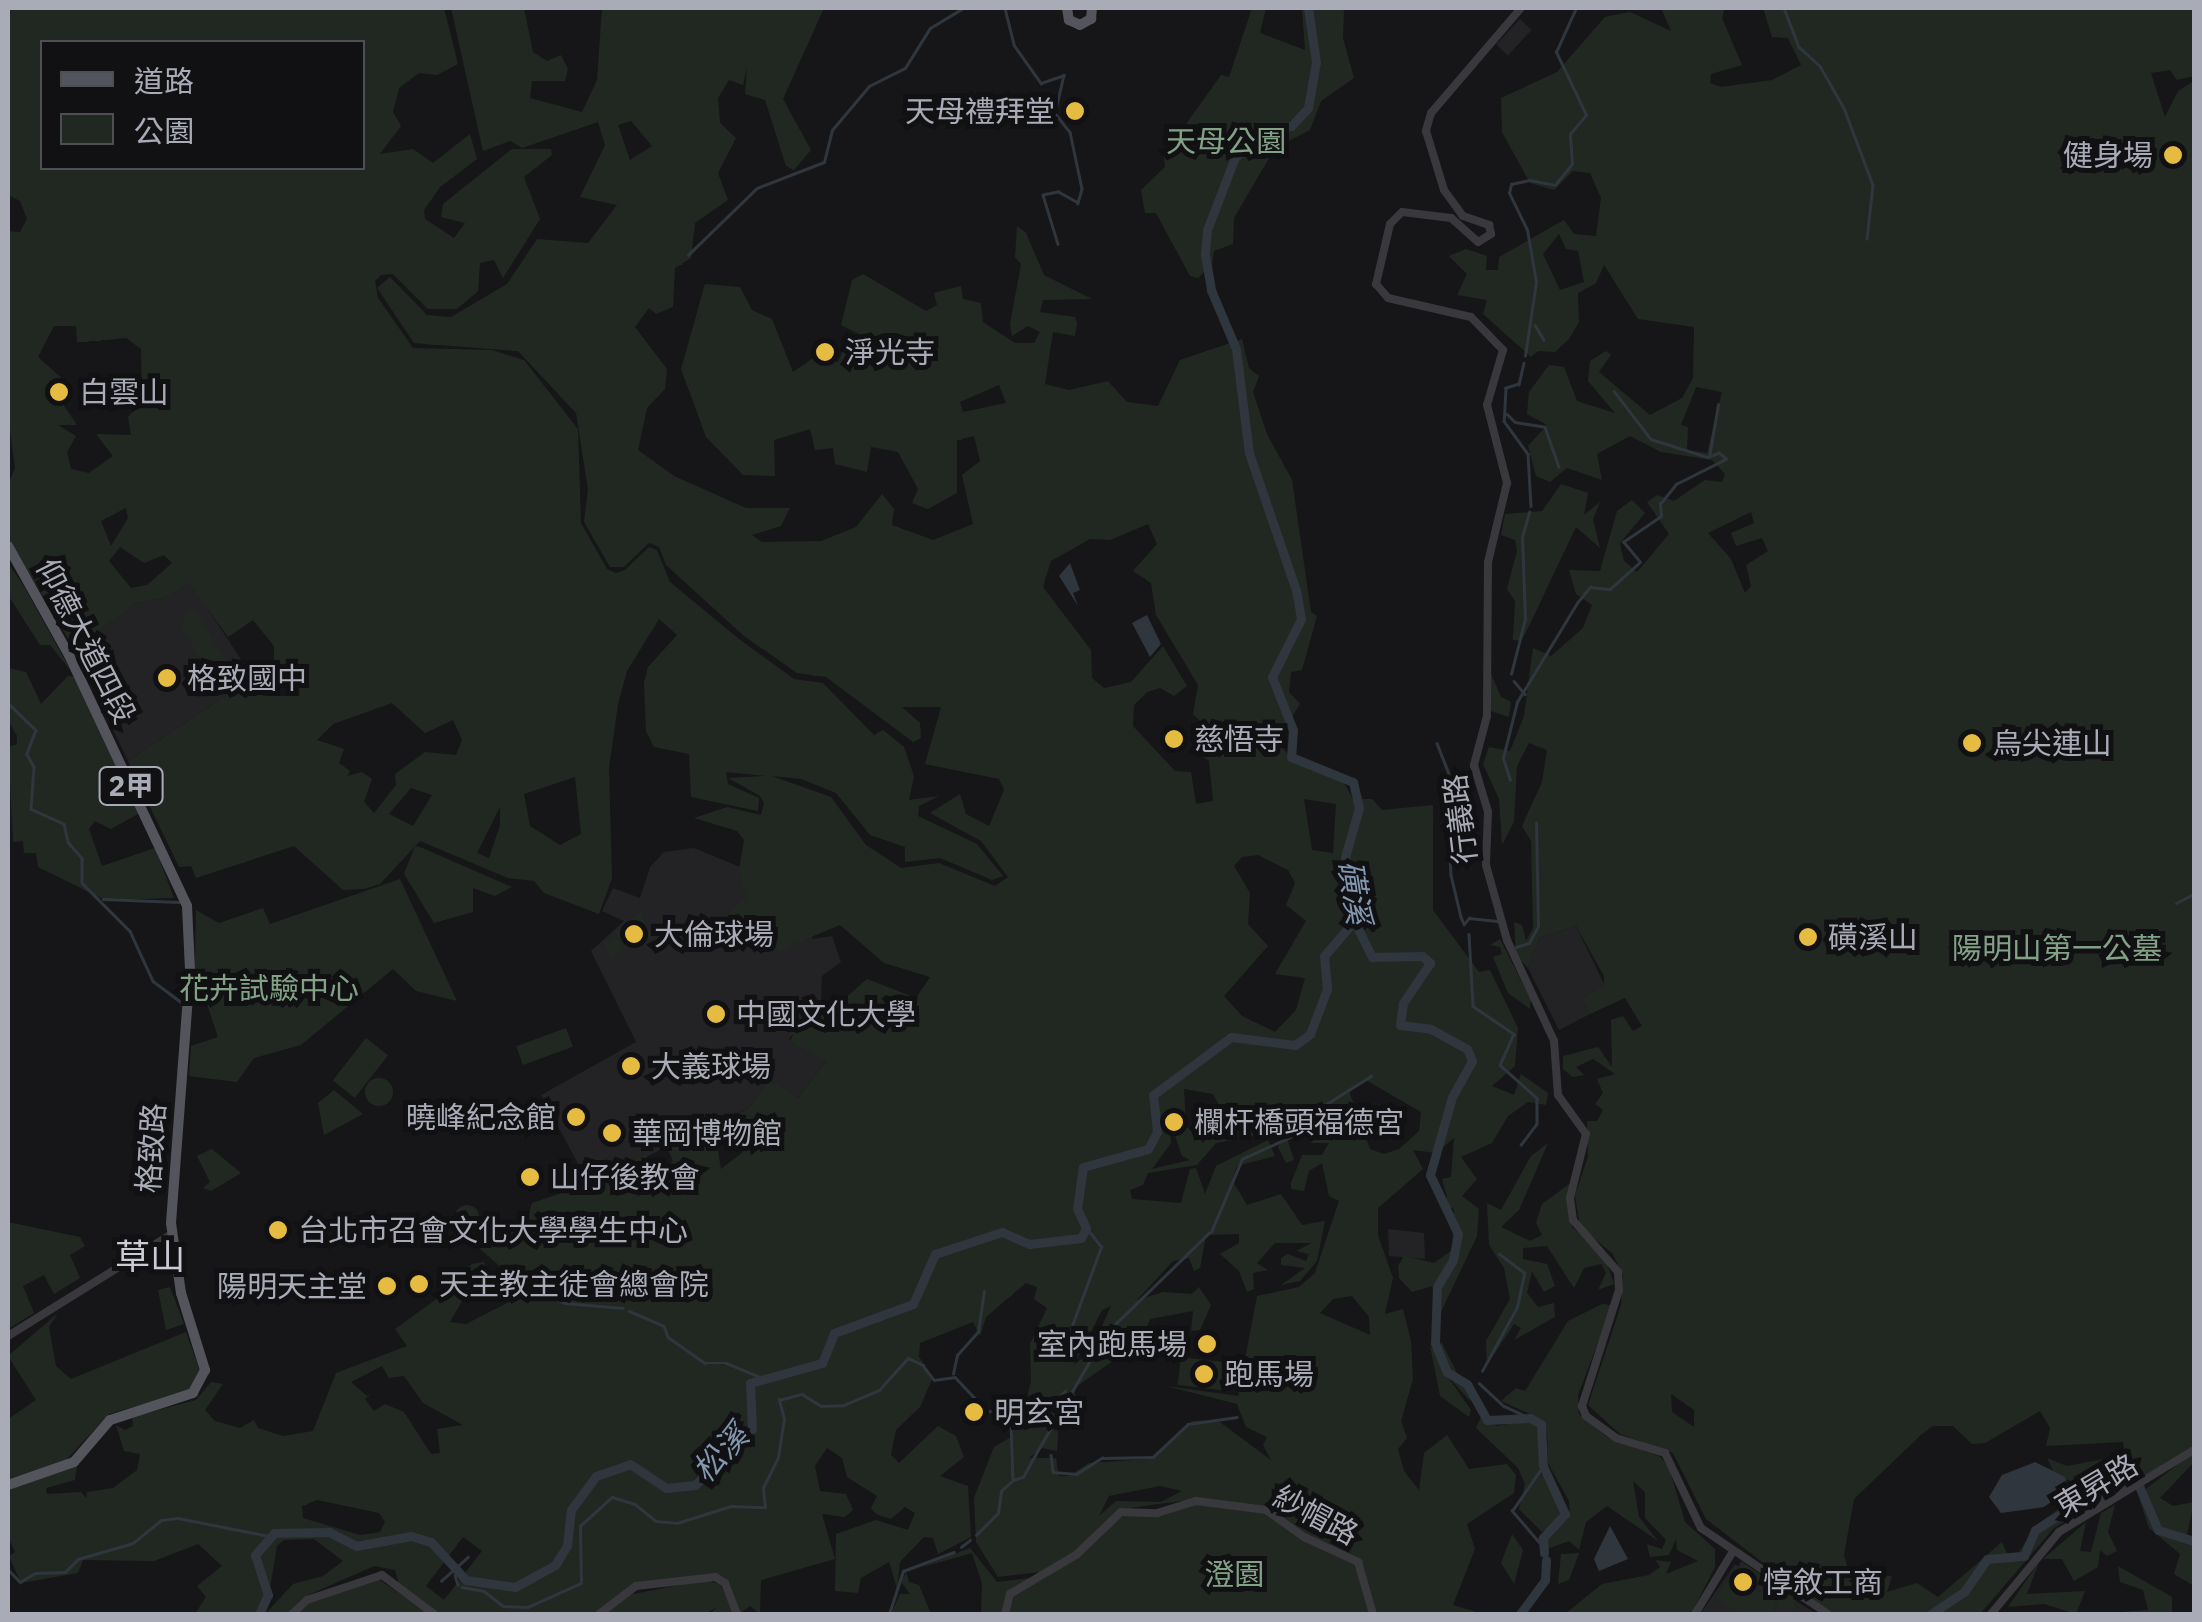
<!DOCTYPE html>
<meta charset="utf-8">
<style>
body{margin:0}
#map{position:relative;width:2202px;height:1622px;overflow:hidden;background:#161618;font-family:"IBM Plex Sans","Noto Sans TC",sans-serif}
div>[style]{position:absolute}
.built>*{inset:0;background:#232225;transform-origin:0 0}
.green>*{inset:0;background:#212822;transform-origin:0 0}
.round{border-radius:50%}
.water>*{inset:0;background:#2f363d}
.stream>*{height:2.5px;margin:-1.25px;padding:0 1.25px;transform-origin:1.25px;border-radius:1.25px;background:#2f363d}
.river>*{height:9px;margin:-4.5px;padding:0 4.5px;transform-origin:4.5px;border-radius:4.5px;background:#2f363d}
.minor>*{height:8px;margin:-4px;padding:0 4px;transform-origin:4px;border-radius:4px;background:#38383d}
.major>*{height:10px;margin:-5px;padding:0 5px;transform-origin:5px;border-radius:5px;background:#54555c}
.dots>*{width:28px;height:28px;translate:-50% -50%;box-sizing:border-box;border:5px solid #111113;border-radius:50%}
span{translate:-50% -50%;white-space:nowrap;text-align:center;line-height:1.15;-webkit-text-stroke:10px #111113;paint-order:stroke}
.shield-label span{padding:2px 8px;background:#111113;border:2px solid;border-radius:8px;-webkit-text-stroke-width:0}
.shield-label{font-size:28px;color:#a9acb7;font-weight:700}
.poi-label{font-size:30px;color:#a9acb7}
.right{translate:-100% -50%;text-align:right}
.left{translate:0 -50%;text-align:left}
.park-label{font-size:30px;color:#82a186}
.street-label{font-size:30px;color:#a9acb7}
.water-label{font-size:32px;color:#8397b0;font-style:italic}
.quarter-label{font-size:35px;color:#caccd3}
.frame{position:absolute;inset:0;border:10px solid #a9acb7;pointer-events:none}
.legend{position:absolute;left:40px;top:40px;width:325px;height:130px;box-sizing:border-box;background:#111113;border:2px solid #4e4f55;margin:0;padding:12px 18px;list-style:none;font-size:30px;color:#a9acb7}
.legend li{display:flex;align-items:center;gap:20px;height:50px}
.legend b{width:50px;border:2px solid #4e4f55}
</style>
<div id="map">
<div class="built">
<div style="left:1520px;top:19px;width:16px;height:35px;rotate:43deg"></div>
<div style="clip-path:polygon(190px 582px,248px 670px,239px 687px,128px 761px,75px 650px,136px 603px,165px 598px)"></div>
<div style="clip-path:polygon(694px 848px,786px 886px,813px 939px,832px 936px,841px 962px,822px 976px,821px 1002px,789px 1039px,826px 1061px,797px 1099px,768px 1079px,749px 1108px,589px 1184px,541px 1095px,636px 1042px,591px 951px,624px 921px,602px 911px,613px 888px,640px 898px,650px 867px,664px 852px)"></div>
<div style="clip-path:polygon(1576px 926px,1605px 986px,1582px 999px,1590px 1014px,1559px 1030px,1528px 968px,1539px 938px)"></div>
<div style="clip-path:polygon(1388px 1229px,1424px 1233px,1425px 1259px,1389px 1256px)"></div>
<div style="clip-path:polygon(1735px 1564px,1817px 1614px,1700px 1614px)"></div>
</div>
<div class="green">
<div style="clip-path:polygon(evenodd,8px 8px,444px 8px,458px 64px,437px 75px,419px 73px,399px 88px,393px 112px,401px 126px,380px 154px,413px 149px,433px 163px,470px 134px,477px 159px,440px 187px,424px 210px,425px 219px,454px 238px,465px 223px,441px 217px,443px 204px,512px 149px,551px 149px,552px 155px,524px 177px,540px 219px,503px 278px,494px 260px,480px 263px,478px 291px,457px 309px,428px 309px,393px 274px,381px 275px,375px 281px,378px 298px,413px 348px,492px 350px,524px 360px,578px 429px,581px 523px,607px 569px,616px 573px,625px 570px,649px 547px,657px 550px,670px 582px,739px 639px,794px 679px,823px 683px,874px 735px,883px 730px,904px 747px,914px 776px,909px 800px,939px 796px,919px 806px,918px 816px,977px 844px,1003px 876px,992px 880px,940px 858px,905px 862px,905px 847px,870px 835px,836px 793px,801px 779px,772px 776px,831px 797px,866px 845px,901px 868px,939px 863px,995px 886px,1008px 877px,981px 841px,930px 813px,960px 794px,966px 814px,989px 826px,1004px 790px,999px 779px,925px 764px,941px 707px,902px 707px,920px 723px,921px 738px,913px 742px,826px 677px,797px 673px,744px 636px,666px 565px,659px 547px,649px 543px,624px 567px,610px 567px,584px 522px,588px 489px,576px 413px,518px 351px,414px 343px,377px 288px,390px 277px,427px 315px,451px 317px,507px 284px,537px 239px,588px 243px,617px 205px,580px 197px,605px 145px,598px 122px,522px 148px,510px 141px,483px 151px,451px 8px,524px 8px,533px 52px,547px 61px,561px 55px,568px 69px,565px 81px,532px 81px,530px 98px,582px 112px,597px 80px,602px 8px,824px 8px,783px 99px,811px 150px,794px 170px,786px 166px,765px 100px,745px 94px,747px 68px,743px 85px,729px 80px,718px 98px,720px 123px,736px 138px,718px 173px,728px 200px,695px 223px,691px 258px,675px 268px,673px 307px,656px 314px,649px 308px,635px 327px,667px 369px,665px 389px,647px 408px,638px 450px,674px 476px,746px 508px,790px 508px,781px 526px,752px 535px,762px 542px,821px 541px,856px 527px,882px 494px,894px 509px,892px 525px,933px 540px,973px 524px,962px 475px,980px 461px,974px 436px,957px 440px,957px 493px,928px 509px,912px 503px,918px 489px,898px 452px,871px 447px,867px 472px,835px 464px,833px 448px,815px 450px,810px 429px,774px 440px,775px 476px,743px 475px,706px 437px,681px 369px,705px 284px,740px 287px,752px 310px,772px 319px,793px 372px,812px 359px,838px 362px,843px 350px,858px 352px,863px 336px,841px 325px,852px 280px,863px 274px,926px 311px,937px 305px,934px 293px,961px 286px,963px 299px,981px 303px,983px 322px,1015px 343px,1034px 343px,1040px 332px,1028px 326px,1012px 336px,1010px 324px,1021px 264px,1015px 257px,1017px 226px,1026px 233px,1044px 275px,1092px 299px,1043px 300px,1040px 312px,1075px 317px,1077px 324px,1075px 336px,1053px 332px,1045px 384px,1069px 390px,1108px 381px,1127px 402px,1158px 406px,1180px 360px,1242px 339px,1249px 368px,1259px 376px,1253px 392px,1267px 434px,1292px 480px,1311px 612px,1317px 616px,1302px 670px,1291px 672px,1289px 692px,1300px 704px,1276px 742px,1297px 763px,1342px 779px,1353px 799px,1372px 799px,1382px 810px,1433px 805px,1433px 910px,1479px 972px,1490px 970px,1518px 1028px,1515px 1066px,1492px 1086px,1514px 1095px,1521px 1074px,1548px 1093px,1546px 1105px,1528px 1102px,1508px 1116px,1492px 1143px,1461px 1157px,1477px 1179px,1462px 1196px,1479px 1209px,1477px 1236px,1440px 1314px,1432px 1286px,1412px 1292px,1399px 1278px,1398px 1266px,1404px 1256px,1434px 1263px,1452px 1250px,1454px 1209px,1439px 1204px,1447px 1197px,1442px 1179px,1451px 1177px,1454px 1138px,1436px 1153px,1413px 1150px,1423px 1169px,1378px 1208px,1378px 1235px,1393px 1278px,1385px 1314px,1403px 1309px,1411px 1341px,1413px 1379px,1401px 1421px,1407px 1438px,1398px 1449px,1404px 1471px,1419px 1490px,1424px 1453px,1447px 1435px,1469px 1469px,1507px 1464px,1516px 1475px,1514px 1493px,1467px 1524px,1475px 1549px,1453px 1605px,1483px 1614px,1008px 1614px,1014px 1595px,1048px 1576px,1123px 1516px,1196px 1502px,1257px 1509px,1304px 1536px,1267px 1509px,1196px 1499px,1136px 1507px,1120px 1510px,1077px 1552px,1040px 1572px,998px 1577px,976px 1542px,974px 1498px,994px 1447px,1013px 1436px,1011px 1416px,1026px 1402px,1031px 1381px,1030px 1344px,1047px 1308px,1034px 1299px,1037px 1287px,1026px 1283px,986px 1317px,980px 1336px,973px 1322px,920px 1343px,919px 1357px,933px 1377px,920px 1407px,896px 1430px,891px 1455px,899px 1463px,938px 1426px,956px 1436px,964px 1457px,940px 1476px,968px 1486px,971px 1537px,938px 1554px,933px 1538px,924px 1537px,900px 1562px,897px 1588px,889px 1562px,861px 1578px,858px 1593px,835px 1591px,836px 1534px,876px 1520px,908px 1530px,915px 1513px,905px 1507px,891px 1519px,876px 1514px,871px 1508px,877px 1496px,847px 1477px,842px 1458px,827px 1448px,815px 1466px,820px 1491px,846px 1494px,853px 1510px,845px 1517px,822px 1514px,835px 1559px,761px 1580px,760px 1614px,750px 1606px,739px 1614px,730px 1584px,716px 1574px,636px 1583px,596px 1614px,440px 1614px,399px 1584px,395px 1570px,374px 1566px,306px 1596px,287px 1614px,195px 1614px,206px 1597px,197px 1586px,222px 1566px,198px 1544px,154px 1561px,83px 1560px,78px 1573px,21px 1583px,9px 1556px,15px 1552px,8px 1536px,8px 1488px,77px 1465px,75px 1480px,46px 1488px,47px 1494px,81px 1492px,86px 1498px,87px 1492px,113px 1488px,137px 1470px,140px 1454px,124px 1451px,116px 1425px,125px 1430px,133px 1426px,132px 1417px,196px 1400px,211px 1382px,223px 1384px,205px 1410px,215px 1421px,240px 1428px,254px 1420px,258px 1428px,283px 1436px,313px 1431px,336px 1373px,407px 1346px,395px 1329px,449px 1290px,443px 1284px,472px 1264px,484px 1262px,489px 1275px,470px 1287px,450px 1322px,466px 1324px,515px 1299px,516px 1280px,480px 1249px,485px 1239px,528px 1217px,532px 1203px,589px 1184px,646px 1154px,652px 1180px,673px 1161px,667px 1147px,714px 1127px,721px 1169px,743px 1152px,718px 1125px,749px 1108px,768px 1079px,798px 1098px,826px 1061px,790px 1042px,798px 1021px,834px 1008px,867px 979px,916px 998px,930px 977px,884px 963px,840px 925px,778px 951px,765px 933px,750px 938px,723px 918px,746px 898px,739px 870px,744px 840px,737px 831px,694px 818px,727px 807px,761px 815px,764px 803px,760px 796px,728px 778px,766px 776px,726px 772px,728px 784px,759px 798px,758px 811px,691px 797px,689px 754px,654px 747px,646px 731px,644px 683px,648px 667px,677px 635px,659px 619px,627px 671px,618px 704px,609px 768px,612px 878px,599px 914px,544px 893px,534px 881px,508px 878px,420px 841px,380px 884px,364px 889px,343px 890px,294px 846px,196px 878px,191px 866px,179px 867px,128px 761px,239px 687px,254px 667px,263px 696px,299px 696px,300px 674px,274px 673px,274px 646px,253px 620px,228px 637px,189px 583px,165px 598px,136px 603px,75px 650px,8px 538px,8px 484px,15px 468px,8px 416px,8px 231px,20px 232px,27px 219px,20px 201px,8px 195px,8px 8px,42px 42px,362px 42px,362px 168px,42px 168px,42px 42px,8px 8px,631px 121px,652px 146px,630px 160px,618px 125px,631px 121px,8px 8px,54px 326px,76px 326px,77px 342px,126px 338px,141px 349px,142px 401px,128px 417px,131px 435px,96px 434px,113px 456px,89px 473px,71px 469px,67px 452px,76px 436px,58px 425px,77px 425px,61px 401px,65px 381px,38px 357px,54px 326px,8px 8px,999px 385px,1006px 403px,963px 412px,960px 402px,999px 385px,8px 8px,126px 508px,128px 518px,111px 546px,101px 521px,126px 508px,8px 8px,1148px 524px,1157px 544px,1133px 571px,1151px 583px,1156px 615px,1198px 685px,1193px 714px,1214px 735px,1195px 750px,1209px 761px,1213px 801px,1196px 804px,1191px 772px,1175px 771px,1133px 726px,1134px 705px,1147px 692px,1160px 688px,1174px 696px,1187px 686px,1163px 646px,1131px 682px,1104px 688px,1092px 678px,1091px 650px,1043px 587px,1051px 561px,1090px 539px,1110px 540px,1148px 524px,8px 8px,120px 547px,144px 563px,164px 555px,172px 563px,147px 585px,131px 588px,109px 561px,120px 547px,8px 8px,392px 703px,425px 733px,453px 720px,462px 740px,456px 755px,425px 752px,395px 774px,396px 785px,374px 813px,364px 802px,372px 779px,362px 772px,347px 776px,350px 771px,339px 763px,344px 749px,317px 740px,333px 724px,392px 703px,8px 8px,575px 777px,581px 834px,560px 845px,530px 826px,524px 794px,575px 777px,8px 8px,411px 788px,432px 795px,413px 826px,389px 814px,411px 788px,8px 8px,1304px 799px,1336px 804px,1333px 853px,1312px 850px,1304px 799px,8px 8px,500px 807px,500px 825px,489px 858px,477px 853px,500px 807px,8px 8px,1258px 855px,1288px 870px,1295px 883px,1286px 905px,1306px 921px,1275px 974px,1305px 978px,1296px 1010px,1275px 1032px,1242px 1016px,1224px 996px,1268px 946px,1248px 924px,1250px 893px,1234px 866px,1242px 857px,1258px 855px,8px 8px,1364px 1079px,1421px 1112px,1419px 1131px,1399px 1149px,1384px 1154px,1370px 1149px,1349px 1091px,1364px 1079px,8px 8px,1184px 1089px,1213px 1094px,1227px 1119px,1203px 1143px,1186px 1126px,1184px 1089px,8px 8px,1333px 1104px,1339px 1137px,1331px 1141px,1328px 1131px,1309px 1128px,1284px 1135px,1278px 1147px,1286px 1163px,1294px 1160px,1287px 1138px,1306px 1133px,1311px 1143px,1329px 1143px,1322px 1155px,1302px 1155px,1291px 1183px,1291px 1189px,1304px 1191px,1309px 1171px,1322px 1163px,1329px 1196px,1339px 1201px,1315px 1273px,1299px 1287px,1257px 1296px,1238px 1396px,1166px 1386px,1237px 1404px,1246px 1427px,1267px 1437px,1263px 1445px,1271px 1460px,1217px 1420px,1192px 1421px,1150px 1459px,1089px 1463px,1069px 1476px,1059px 1476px,1056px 1458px,1029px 1458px,1041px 1448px,1057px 1451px,1059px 1420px,1072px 1427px,1079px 1417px,1074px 1388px,1142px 1341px,1150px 1319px,1193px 1311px,1191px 1331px,1200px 1330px,1211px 1305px,1199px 1287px,1192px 1294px,1163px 1292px,1137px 1300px,1173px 1261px,1189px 1258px,1194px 1271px,1200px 1268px,1206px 1235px,1239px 1234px,1239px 1243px,1220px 1254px,1239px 1271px,1247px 1292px,1254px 1289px,1253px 1273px,1268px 1270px,1257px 1263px,1275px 1243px,1312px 1243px,1296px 1251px,1309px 1254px,1306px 1261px,1288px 1254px,1281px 1258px,1281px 1265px,1305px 1268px,1281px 1285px,1300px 1281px,1317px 1261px,1325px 1221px,1302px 1225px,1281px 1194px,1247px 1205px,1232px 1180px,1237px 1166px,1275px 1156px,1268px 1140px,1216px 1166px,1205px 1194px,1196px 1168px,1190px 1169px,1181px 1203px,1132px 1199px,1130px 1190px,1143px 1185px,1148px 1173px,1197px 1165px,1216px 1143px,1258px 1135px,1266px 1112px,1285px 1116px,1296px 1127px,1326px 1125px,1323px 1109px,1333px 1104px,8px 8px,1169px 1118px,1182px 1156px,1190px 1160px,1152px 1169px,1171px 1143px,1169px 1118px,8px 8px,1352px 1296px,1369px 1317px,1370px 1335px,1320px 1313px,1333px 1299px,1352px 1296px,8px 8px,1111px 1306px,1091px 1351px,1074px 1365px,1102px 1310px,1111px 1306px,8px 8px,382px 1366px,389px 1378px,404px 1376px,423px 1403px,463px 1425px,437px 1429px,440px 1453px,431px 1454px,404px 1412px,385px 1404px,374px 1411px,365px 1399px,372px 1393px,367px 1396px,351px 1382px,382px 1366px,8px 8px,1160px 1486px,1182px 1491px,1161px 1502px,1116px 1501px,1099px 1516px,1109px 1496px,1160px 1486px,8px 8px,317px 1500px,379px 1513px,385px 1522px,380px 1532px,360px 1535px,303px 1518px,302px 1506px,317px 1500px,8px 8px,463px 1537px,482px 1551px,444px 1600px,426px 1586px,463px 1537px,8px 8px,314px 1539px,343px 1561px,323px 1576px,293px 1584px,266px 1613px,277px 1546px,284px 1540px,314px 1539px)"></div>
<div style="clip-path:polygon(1252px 8px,1266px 8px,1260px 33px,1305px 50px,1302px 8px,1344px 8px,1343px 38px,1354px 78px,1321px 101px,1310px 130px,1275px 148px,1234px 218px,1233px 244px,1214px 251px,1212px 265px,1198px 278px,1190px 276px,1156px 213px,1145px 213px,1141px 190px,1165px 167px,1164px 155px,1221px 75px,1229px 77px)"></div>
<div style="clip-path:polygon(evenodd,1661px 8px,1725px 8px,1722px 18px,1742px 65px,1711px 74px,1710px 83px,1721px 87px,1772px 80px,1801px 65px,1788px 38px,1772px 37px,1763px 8px,2194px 8px,2194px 76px,2177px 80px,2170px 70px,2151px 73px,2165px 117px,2178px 91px,2194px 81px,2194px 1447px,2054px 1528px,1980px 1614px,1830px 1614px,1706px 1519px,1673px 1453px,1620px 1434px,1588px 1405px,1621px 1305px,1623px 1276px,1613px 1254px,1580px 1227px,1575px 1195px,1588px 1157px,1587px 1121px,1597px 1121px,1603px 1110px,1595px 1104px,1603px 1093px,1597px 1079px,1615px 1074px,1593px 1059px,1576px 1067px,1584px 1075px,1573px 1077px,1563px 1069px,1563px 1056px,1598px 1047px,1612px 1067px,1611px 1020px,1623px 1016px,1633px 1031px,1642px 1026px,1625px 998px,1590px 1014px,1582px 999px,1604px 986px,1604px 976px,1576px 926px,1539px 938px,1528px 968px,1516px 955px,1514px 922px,1522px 925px,1526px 941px,1533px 928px,1531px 841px,1522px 826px,1542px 782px,1547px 750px,1529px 743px,1517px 766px,1514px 822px,1502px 845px,1499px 799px,1483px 764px,1489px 747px,1510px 751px,1524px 716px,1533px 648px,1551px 656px,1583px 628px,1592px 605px,1576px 594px,1569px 570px,1600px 571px,1617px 511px,1632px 500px,1645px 513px,1620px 543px,1624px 561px,1637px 572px,1669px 534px,1647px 502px,1657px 495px,1674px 501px,1705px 480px,1722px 482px,1725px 474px,1712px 460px,1661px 452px,1630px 436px,1597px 454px,1602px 480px,1567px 468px,1550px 482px,1536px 476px,1528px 446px,1547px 425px,1527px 414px,1529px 392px,1549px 365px,1564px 367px,1577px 401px,1615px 413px,1588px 381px,1590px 361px,1606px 351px,1611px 355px,1599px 372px,1650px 415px,1682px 398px,1693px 378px,1694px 327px,1638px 319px,1604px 265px,1596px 283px,1578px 293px,1579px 322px,1569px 339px,1555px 352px,1538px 351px,1531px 357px,1483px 314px,1487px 300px,1457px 295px,1467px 274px,1449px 256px,1466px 249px,1487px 256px,1486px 270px,1498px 270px,1499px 257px,1564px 220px,1574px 234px,1596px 236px,1601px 198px,1590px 173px,1573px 171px,1554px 190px,1530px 183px,1502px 132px,1501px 98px,1557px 72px,1605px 17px,1630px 12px,1671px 31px,1661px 8px,1559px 234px,1566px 249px,1578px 251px,1584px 282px,1560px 290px,1543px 254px,1559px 234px,1661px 8px,1696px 387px,1722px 392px,1707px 453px,1687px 450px,1688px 427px,1681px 425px,1696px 387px,1661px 8px,1751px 512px,1754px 523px,1731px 533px,1736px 546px,1762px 538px,1768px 551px,1746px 565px,1751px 586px,1745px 593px,1731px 559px,1708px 533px,1751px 512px,1661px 8px,1671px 1394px,1694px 1410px,1694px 1427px,1672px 1412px,1671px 1394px,1661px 8px,2040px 1411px,2050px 1428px,2046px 1446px,2123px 1442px,2125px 1455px,2067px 1466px,2047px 1458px,2055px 1475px,2083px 1486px,2078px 1495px,2035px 1526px,2019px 1552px,2008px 1556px,2002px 1542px,1938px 1597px,1917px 1583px,1887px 1592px,1892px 1576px,1849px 1573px,1844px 1555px,1854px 1499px,1921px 1435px,1933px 1426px,1953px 1426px,1972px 1444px,1985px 1443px,2040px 1411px)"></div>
<div style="clip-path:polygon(1561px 484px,1588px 493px,1584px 515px,1600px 502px,1593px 519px,1600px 548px,1576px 527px,1529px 626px,1521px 641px,1513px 640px,1515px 601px,1507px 589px,1517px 551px,1515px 540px,1501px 535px,1505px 514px,1542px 511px)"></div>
<div style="clip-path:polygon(8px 563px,23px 585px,71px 671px,50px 645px,40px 645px,8px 595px)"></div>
<div style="clip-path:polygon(194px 609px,232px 669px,226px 680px,213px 680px,181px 627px,185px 612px)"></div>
<div style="clip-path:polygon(8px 668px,26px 672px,41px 704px,68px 676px,78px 677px,138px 814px,111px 829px,95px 821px,89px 829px,102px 866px,155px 848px,174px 898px,105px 900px,38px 867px,36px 853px,24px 853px,23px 841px,13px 842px,8px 747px,17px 744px,17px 736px,8px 720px)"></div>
<div style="clip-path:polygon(1489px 669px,1501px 697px,1511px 702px,1509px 717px,1491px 711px)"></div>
<div style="clip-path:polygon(415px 846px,420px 847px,512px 887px,495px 896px,473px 888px,473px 912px,434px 923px,404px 874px)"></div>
<div style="clip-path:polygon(400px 879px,457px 1001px,416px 991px,393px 969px,301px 1045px,254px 1058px,237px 1082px,189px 1076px,191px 1046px,218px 1037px,207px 1004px,194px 1004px,196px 910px,219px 923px,263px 908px,270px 924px)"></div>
<div style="clip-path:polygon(640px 912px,652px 936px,611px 957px,604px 943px,614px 934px,624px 949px,615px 932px)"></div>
<div style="clip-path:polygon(1500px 939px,1531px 1000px,1530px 1009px,1508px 993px,1493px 957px,1502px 954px,1500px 947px,1490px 945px)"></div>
<div style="left:566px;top:1028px;width:20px;height:53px;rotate:70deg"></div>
<div style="left:366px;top:1038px;width:28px;height:54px;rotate:38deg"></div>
<div class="round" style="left:365px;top:1078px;width:28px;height:28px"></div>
<div style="clip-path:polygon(334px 1090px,363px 1114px,324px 1135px,318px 1103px)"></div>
<div style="clip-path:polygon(678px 1118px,683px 1130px,643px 1146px,639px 1138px)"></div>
<div style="clip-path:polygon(1548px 1143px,1519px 1210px,1501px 1227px,1530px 1241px,1542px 1235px,1536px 1223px,1542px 1204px,1572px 1182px,1572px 1227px,1603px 1253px,1614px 1284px,1598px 1290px,1606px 1273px,1601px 1264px,1584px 1268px,1574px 1288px,1547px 1246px,1523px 1248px,1523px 1259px,1547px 1264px,1555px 1286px,1544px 1292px,1532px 1271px,1527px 1293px,1538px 1307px,1554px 1303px,1555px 1317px,1514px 1340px,1521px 1328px,1514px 1324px,1487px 1365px,1486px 1341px,1510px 1299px,1504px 1268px,1489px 1245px,1487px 1203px,1501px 1210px,1531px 1156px)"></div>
<div style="clip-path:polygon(212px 1149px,241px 1173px,211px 1191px,203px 1188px,210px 1182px,197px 1156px)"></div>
<div class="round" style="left:455px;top:1205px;width:24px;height:24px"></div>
<div style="clip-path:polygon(8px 1222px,80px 1237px,85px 1246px,70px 1255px,80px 1278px,54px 1294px,44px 1275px,23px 1286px,34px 1313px,8px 1329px)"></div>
<div style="clip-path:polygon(170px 1287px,184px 1324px,166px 1330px,158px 1290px)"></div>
<div style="clip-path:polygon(1602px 1304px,1611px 1305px,1610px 1311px,1578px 1395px,1579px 1414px,1607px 1437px,1659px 1456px,1669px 1467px,1685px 1522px,1715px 1549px,1715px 1567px,1691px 1614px,1565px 1614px,1602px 1584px,1649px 1575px,1660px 1567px,1655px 1560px,1671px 1562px,1666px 1574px,1698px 1561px,1677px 1550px,1676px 1539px,1669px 1555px,1650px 1557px,1647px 1544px,1662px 1549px,1666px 1540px,1645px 1518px,1645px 1492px,1633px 1481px,1639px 1517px,1658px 1541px,1607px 1506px,1586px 1522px,1579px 1550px,1569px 1541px,1547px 1549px,1546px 1537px,1570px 1517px,1569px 1501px,1548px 1463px,1547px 1432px,1539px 1418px,1501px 1401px,1516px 1388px,1525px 1391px,1568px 1321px)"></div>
<div style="clip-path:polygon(58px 1313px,49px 1327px,56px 1366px,71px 1379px,186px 1332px,201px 1374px,188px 1391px,109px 1414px,65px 1461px,8px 1479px,8px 1419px,36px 1400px,8px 1356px)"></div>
<div style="clip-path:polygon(1441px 1341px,1457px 1373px,1475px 1389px,1470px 1401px,1445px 1373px,1471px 1410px,1469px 1417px,1440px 1396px,1430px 1346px,1441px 1356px)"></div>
<div style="left:1181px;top:1357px;width:50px;height:28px;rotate:7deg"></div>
<div style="clip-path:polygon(1481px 1417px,1497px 1426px,1531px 1420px,1539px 1430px,1539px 1470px,1561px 1507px,1559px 1518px,1542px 1532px,1519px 1509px,1525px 1484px,1518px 1468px,1476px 1428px)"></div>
<div style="clip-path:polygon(2194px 1452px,2194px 1462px,2160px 1498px,2173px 1506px,2194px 1502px,2187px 1535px,2194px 1537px,2194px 1586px,2174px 1574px,2180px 1554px,2149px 1528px,2138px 1495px)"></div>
<div style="clip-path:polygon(2115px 1505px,2108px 1532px,2117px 1551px,2107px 1556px,2100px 1550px,2098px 1567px,2074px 1581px,2062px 1559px,2043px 1559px,2086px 1522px,2080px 1551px,2091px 1552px,2101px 1513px)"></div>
<div style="clip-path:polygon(1512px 1534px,1523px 1550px,1514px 1584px,1501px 1563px)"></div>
<div style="clip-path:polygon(970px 1548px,997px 1582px,1030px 1578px,1006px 1594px,1002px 1614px,981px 1613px,982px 1583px,972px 1553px,919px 1568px)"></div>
<div style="clip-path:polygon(1579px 1553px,1569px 1580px,1558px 1584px,1561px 1554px)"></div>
<div style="clip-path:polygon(1741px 1561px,1796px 1598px,1795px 1608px,1777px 1610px,1779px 1594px,1738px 1569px)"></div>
<div style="clip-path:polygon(2039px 1562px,2027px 1594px,2085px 1591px,2076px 1614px,2044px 1604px,2008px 1607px)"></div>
<div style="clip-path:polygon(2118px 1566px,2172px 1597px,2172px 1614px,2096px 1614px,2148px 1610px,2143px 1590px,2120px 1582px)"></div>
<div style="clip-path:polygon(906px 1572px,909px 1582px,919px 1585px,931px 1614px,891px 1614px,900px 1594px,910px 1594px,901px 1582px)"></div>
<div style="clip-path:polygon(1731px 1574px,1777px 1603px,1769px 1614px,1741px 1614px,1716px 1598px)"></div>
<div style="clip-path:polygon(378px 1579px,430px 1614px,298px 1614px,309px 1603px)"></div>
<div style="clip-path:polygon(703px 1580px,720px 1584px,735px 1614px,710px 1614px,717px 1607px,705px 1614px,602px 1614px,629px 1595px)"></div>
</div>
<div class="water">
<div style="clip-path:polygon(1070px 563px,1080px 590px,1073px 593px,1078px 606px,1059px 576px)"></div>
<div style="clip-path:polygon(1147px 615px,1161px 644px,1150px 657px,1132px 623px)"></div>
<div style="clip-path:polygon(2035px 1462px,2065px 1477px,2069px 1489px,2044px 1507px,2001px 1513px,1989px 1497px,2002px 1475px)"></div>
<div style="clip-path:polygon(1610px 1526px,1628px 1559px,1599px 1571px,1594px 1559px)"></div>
</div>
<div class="stream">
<div style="left:1005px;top:8px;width:38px;rotate:76deg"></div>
<div style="left:1014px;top:45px;width:47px;rotate:54.6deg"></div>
<div style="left:1041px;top:83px;width:24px;rotate:-19deg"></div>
<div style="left:1064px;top:75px;width:39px;rotate:103deg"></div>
<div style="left:1055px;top:113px;width:24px;rotate:52deg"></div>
<div style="left:1070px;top:132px;width:58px;rotate:78.1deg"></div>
<div style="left:1082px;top:189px;width:15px;rotate:106deg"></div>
<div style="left:1078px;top:203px;width:23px;rotate:-151deg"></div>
<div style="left:1058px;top:192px;width:15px;rotate:169deg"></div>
<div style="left:1043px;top:195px;width:51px;rotate:73deg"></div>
<div style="left:1784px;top:8px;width:42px;rotate:69deg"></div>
<div style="left:1799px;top:47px;width:28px;rotate:42deg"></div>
<div style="left:1820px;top:66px;width:48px;rotate:60.3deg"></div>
<div style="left:1844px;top:108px;width:82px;rotate:69.4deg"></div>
<div style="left:1873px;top:185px;width:54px;rotate:96.3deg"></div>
<div style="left:688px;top:255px;width:96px;rotate:-44.2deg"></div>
<div style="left:757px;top:188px;width:72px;rotate:-21.2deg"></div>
<div style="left:824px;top:162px;width:33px;rotate:-76deg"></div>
<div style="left:832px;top:130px;width:57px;rotate:-49.9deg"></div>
<div style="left:869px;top:86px;width:40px;rotate:-26.6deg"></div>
<div style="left:905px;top:68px;width:47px;rotate:-58deg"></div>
<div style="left:930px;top:28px;width:39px;rotate:-31deg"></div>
<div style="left:1535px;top:325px;width:17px;rotate:59deg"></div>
<div style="left:1525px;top:356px;width:75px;rotate:-81.5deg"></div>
<div style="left:1536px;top:282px;width:53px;rotate:-99.8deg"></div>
<div style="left:1527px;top:230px;width:41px;rotate:-115.9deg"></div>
<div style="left:1509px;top:193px;width:9px;rotate:-77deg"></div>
<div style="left:1511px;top:184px;width:19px;rotate:-12deg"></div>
<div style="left:1530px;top:180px;width:25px;rotate:11deg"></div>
<div style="left:1555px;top:185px;width:27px;rotate:-51deg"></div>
<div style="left:1572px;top:164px;width:30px;rotate:-94deg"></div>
<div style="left:1570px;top:134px;width:25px;rotate:-50deg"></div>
<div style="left:1586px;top:115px;width:70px;rotate:-115.5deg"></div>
<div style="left:1556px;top:52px;width:48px;rotate:-65.6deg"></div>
<div style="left:1524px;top:363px;width:22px;rotate:103deg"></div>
<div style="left:1519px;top:384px;width:14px;rotate:163deg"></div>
<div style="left:1506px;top:388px;width:33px;rotate:93deg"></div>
<div style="left:1504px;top:421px;width:41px;rotate:54deg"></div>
<div style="left:1528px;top:454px;width:52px;rotate:86.7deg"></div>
<div style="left:1614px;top:391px;width:61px;rotate:52.4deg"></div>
<div style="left:1651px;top:439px;width:59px;rotate:17.8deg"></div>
<div style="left:1507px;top:414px;width:11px;rotate:45deg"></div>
<div style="left:1515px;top:422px;width:30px;rotate:9deg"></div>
<div style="left:1545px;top:427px;width:42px;rotate:70.7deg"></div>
<div style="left:1511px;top:674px;width:57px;rotate:-75.7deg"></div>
<div style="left:1525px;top:619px;width:82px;rotate:-92.1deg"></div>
<div style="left:1522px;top:537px;width:26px;rotate:-74deg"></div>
<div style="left:1514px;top:681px;width:17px;rotate:50deg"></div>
<div style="left:8px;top:703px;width:39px;rotate:44deg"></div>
<div style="left:36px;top:730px;width:26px;rotate:111deg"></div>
<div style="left:27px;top:754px;width:15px;rotate:62deg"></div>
<div style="left:34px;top:767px;width:42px;rotate:94.1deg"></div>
<div style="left:31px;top:809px;width:36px;rotate:24deg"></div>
<div style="left:64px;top:824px;width:18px;rotate:77deg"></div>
<div style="left:68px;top:842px;width:21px;rotate:49deg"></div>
<div style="left:82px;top:858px;width:25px;rotate:90deg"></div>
<div style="left:82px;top:883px;width:68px;rotate:45deg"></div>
<div style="left:130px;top:931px;width:55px;rotate:65.3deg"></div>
<div style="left:153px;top:981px;width:35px;rotate:37deg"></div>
<div style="left:1437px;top:743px;width:53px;rotate:68.8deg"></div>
<div style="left:1456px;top:792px;width:15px;rotate:127deg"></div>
<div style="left:1447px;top:804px;width:71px;rotate:86.8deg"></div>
<div style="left:1451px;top:875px;width:43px;rotate:76.6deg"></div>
<div style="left:1461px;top:917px;width:8px;rotate:67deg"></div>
<div style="left:1464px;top:924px;width:8px;rotate:-50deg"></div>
<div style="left:1469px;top:918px;width:28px;rotate:6deg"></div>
<div style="left:1510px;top:780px;width:23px;rotate:-108deg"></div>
<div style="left:1503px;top:758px;width:58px;rotate:-76deg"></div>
<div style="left:1517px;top:702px;width:116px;rotate:-58.8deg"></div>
<div style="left:1577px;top:603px;width:21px;rotate:-51deg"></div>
<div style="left:1590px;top:587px;width:20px;rotate:6deg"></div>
<div style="left:1610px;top:589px;width:40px;rotate:-42deg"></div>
<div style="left:1640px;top:562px;width:26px;rotate:-130deg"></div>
<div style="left:1623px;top:542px;width:46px;rotate:-34.4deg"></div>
<div style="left:1661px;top:516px;width:12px;rotate:-95deg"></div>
<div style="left:1660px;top:504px;width:26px;rotate:-51deg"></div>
<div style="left:1676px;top:484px;width:56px;rotate:-26.6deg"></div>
<div style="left:1726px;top:459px;width:9px;rotate:-139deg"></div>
<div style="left:1719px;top:453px;width:11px;rotate:158deg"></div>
<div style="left:1709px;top:457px;width:53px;rotate:-80.2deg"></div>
<div style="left:103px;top:899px;width:76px;rotate:2.3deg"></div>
<div style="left:2176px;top:903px;width:20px;rotate:-27deg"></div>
<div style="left:1469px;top:934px;width:72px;rotate:86.8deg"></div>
<div style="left:1473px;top:1006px;width:50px;rotate:34.3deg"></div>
<div style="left:1514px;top:1034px;width:34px;rotate:114deg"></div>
<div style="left:1500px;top:1065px;width:50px;rotate:41.7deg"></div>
<div style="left:1537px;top:1098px;width:26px;rotate:90deg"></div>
<div style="left:1537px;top:1124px;width:26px;rotate:127deg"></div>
<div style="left:1516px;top:947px;width:14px;rotate:-17deg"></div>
<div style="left:1529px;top:943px;width:19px;rotate:-62deg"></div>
<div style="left:1538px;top:926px;width:103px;rotate:-91.1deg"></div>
<div style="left:1309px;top:1115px;width:73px;rotate:-32.2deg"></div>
<div style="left:1211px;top:1232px;width:79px;rotate:-67deg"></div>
<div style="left:1242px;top:1159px;width:77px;rotate:-24.6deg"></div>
<div style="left:531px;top:1289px;width:37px;rotate:22deg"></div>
<div style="left:565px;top:1303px;width:58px;rotate:4.9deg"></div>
<div style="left:629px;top:1311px;width:38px;rotate:23deg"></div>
<div style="left:664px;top:1326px;width:12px;rotate:70deg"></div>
<div style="left:668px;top:1337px;width:45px;rotate:35.1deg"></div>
<div style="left:705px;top:1363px;width:21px"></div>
<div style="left:726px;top:1363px;width:35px;rotate:22deg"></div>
<div style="left:1070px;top:1331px;width:90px;rotate:-69.7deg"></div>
<div style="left:1101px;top:1247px;width:24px;rotate:-128deg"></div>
<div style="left:924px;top:1367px;width:16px;rotate:52deg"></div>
<div style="left:934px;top:1380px;width:21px;rotate:-8deg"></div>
<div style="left:955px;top:1377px;width:45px;rotate:46.8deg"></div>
<div style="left:1482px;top:1371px;width:73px;rotate:-61.3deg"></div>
<div style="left:1517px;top:1307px;width:35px;rotate:-78deg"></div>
<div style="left:1524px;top:1273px;width:31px;rotate:-143deg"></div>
<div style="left:953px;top:1374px;width:19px;rotate:-78deg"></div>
<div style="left:957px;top:1355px;width:31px;rotate:-48deg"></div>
<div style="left:978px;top:1332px;width:41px;rotate:-81.7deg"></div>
<div style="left:1479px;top:1383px;width:34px;rotate:43deg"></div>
<div style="left:1504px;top:1406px;width:29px;rotate:25deg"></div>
<div style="left:1007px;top:1410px;width:3px;rotate:45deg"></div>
<div style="left:990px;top:1411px;width:14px;rotate:8deg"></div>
<div style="left:1004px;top:1413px;width:12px;rotate:55deg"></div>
<div style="left:1011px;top:1423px;width:57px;rotate:88deg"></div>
<div style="left:1013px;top:1480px;width:10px;rotate:-17deg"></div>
<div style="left:1023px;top:1477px;width:29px;rotate:-61deg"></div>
<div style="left:1012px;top:1415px;width:36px;rotate:-10deg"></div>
<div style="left:1047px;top:1409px;width:25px;rotate:-45deg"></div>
<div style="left:1038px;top:1450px;width:135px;rotate:-59.8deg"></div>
<div style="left:1106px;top:1333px;width:144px;rotate:-44.2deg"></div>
<div style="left:1051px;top:1455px;width:17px;rotate:83deg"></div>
<div style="left:1053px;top:1472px;width:23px;rotate:5deg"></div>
<div style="left:1076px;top:1474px;width:31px;rotate:-32deg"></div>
<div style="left:1102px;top:1458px;width:51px;rotate:-1.1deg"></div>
<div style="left:1153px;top:1457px;width:48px;rotate:-43.3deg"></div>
<div style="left:1188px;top:1424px;width:49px;rotate:-8.1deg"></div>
<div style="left:976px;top:1535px;width:31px;rotate:-45deg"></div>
<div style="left:998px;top:1513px;width:22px;rotate:-82deg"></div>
<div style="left:1001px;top:1491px;width:13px;rotate:-42deg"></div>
<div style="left:1541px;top:1545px;width:45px;rotate:-130.5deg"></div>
<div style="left:1512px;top:1511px;width:55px;rotate:-55.4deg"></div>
<div style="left:961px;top:1547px;width:11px;rotate:-38deg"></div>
<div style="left:8px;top:1569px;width:18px;rotate:47deg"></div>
<div style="left:20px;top:1582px;width:17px;rotate:-31deg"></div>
<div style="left:35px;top:1573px;width:30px;rotate:-2deg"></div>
<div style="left:65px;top:1572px;width:18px;rotate:-45deg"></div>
<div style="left:78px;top:1559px;width:57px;rotate:-16.2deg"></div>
<div style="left:133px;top:1543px;width:36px;rotate:-39deg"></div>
<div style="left:161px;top:1520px;width:17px;rotate:-7deg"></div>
<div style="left:178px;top:1518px;width:93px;rotate:11.2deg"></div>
<div style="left:455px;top:1575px;width:10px;rotate:73deg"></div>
<div style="left:441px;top:1581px;width:36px;rotate:-42deg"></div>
<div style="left:462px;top:1587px;width:22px;rotate:10deg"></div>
<div style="left:484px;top:1591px;width:24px;rotate:38deg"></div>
<div style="left:503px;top:1606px;width:25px;rotate:2deg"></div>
<div style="left:528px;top:1607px;width:58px;rotate:-24.4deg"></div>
<div style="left:581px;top:1583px;width:57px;rotate:-91deg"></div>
<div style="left:580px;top:1526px;width:43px;rotate:-42.2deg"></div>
<div style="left:612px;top:1497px;width:24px;rotate:17deg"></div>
<div style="left:635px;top:1504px;width:27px;rotate:39deg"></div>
<div style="left:656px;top:1521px;width:21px;rotate:5deg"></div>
<div style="left:677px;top:1523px;width:57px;rotate:-17.5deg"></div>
<div style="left:731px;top:1506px;width:34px;rotate:2deg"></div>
<div style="left:765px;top:1507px;width:19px;rotate:-96deg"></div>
<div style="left:763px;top:1488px;width:34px;rotate:-64deg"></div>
<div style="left:778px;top:1457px;width:38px;rotate:-81deg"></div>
<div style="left:784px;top:1419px;width:20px;rotate:-105deg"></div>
<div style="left:779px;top:1400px;width:24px;rotate:-15deg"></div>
<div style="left:802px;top:1394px;width:22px;rotate:32deg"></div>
<div style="left:821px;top:1406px;width:23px;rotate:-2deg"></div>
<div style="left:844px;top:1405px;width:38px;rotate:-23deg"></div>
<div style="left:879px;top:1390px;width:43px;rotate:-47.8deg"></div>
<div style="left:908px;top:1358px;width:17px;rotate:25deg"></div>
<div style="left:889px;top:1614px;width:45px;rotate:-72deg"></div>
<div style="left:903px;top:1571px;width:54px;rotate:-20.4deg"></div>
</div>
<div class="river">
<div style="left:1308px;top:8px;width:55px;rotate:81.6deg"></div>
<div style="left:1316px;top:62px;width:47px;rotate:99.9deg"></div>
<div style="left:1308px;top:108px;width:25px;rotate:133deg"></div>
<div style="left:1291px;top:126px;width:25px;rotate:164deg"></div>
<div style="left:1267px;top:133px;width:40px;rotate:143deg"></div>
<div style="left:1235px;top:157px;width:78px;rotate:111deg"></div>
<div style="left:1207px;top:230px;width:25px;rotate:95deg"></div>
<div style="left:1205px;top:255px;width:36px;rotate:80deg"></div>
<div style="left:1211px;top:290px;width:64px;rotate:67deg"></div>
<div style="left:1236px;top:349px;width:105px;rotate:82.9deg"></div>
<div style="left:1249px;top:453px;width:145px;rotate:71.1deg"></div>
<div style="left:1296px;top:590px;width:29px;rotate:80deg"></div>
<div style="left:1301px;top:619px;width:65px;rotate:116.6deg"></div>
<div style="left:1272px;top:677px;width:57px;rotate:68.4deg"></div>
<div style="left:1293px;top:730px;width:27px;rotate:94deg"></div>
<div style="left:1291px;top:757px;width:67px;rotate:22deg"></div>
<div style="left:1353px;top:782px;width:27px;rotate:77deg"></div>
<div style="left:1359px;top:808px;width:51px;rotate:105.9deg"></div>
<div style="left:1345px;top:857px;width:40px;rotate:68deg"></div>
<div style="left:1360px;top:894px;width:28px;rotate:103deg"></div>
<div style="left:1354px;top:921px;width:40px;rotate:63.4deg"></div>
<div style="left:1372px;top:957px;width:50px;rotate:-1.1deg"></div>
<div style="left:1422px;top:956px;width:11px;rotate:41deg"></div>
<div style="left:1430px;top:963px;width:48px;rotate:124deg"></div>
<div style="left:1403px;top:1003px;width:22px;rotate:98deg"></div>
<div style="left:1400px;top:1025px;width:31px;rotate:7deg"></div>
<div style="left:1431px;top:1029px;width:41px;rotate:29.1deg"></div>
<div style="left:1467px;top:1049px;width:13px;rotate:67deg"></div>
<div style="left:1472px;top:1061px;width:41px;rotate:119.1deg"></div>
<div style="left:1452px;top:1097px;width:81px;rotate:105.8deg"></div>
<div style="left:1430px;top:1175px;width:65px;rotate:64.6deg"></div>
<div style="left:1458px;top:1234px;width:26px;rotate:101deg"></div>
<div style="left:1453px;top:1260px;width:31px;rotate:121deg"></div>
<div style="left:1437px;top:1287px;width:56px;rotate:92deg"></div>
<div style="left:1435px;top:1343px;width:31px;rotate:68deg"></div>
<div style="left:1447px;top:1372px;width:23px;rotate:31deg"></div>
<div style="left:1467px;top:1384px;width:41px;rotate:60.9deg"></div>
<div style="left:1487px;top:1420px;width:43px;rotate:-2.7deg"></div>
<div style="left:1530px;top:1418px;width:13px;rotate:29deg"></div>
<div style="left:1541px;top:1424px;width:42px;rotate:87.3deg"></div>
<div style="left:1543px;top:1466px;width:53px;rotate:65.4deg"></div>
<div style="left:1565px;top:1514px;width:33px;rotate:133deg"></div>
<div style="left:1543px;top:1538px;width:15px;rotate:86deg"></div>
<div style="left:259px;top:1614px;width:21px;rotate:-65deg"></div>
<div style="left:268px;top:1595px;width:42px;rotate:-108deg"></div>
<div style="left:255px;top:1555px;width:29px;rotate:-49deg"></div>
<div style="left:274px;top:1533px;width:55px;rotate:-1deg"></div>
<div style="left:329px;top:1532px;width:30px;rotate:27deg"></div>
<div style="left:356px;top:1546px;width:56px;rotate:-10.3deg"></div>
<div style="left:411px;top:1536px;width:21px;rotate:17deg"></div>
<div style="left:431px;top:1542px;width:52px;rotate:47.4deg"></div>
<div style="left:466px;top:1580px;width:49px;rotate:8.1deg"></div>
<div style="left:515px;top:1587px;width:46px;rotate:-28.8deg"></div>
<div style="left:555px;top:1565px;width:22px;rotate:-58deg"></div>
<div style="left:567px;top:1546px;width:36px;rotate:-84deg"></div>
<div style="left:571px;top:1510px;width:42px;rotate:-53.7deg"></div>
<div style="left:596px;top:1476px;width:36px;rotate:-19deg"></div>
<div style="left:630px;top:1464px;width:43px;rotate:33.7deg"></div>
<div style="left:666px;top:1488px;width:29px;rotate:-6deg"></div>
<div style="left:695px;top:1485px;width:80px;rotate:-44.5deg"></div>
<div style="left:752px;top:1429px;width:46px;rotate:-92.5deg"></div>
<div style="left:750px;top:1383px;width:75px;rotate:-15.5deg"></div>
<div style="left:822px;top:1363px;width:32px;rotate:-68deg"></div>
<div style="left:834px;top:1333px;width:84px;rotate:-20.2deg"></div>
<div style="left:913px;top:1304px;width:55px;rotate:-66.3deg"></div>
<div style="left:935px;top:1254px;width:71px;rotate:-18.2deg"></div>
<div style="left:1002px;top:1232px;width:30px;rotate:24deg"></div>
<div style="left:1029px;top:1244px;width:52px;rotate:-6.6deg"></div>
<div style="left:1081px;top:1238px;width:11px;rotate:-63deg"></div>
<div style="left:1086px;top:1228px;width:21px;rotate:-115deg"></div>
<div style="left:1077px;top:1209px;width:42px;rotate:-81.9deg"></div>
<div style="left:1083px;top:1167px;width:67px;rotate:-15.5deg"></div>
<div style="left:1148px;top:1149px;width:19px;rotate:-62deg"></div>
<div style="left:1157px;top:1132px;width:37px;rotate:-96deg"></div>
<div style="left:1153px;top:1095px;width:97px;rotate:-36.6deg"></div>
<div style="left:1231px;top:1037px;width:64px;rotate:7.1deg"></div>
<div style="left:1295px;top:1045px;width:19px;rotate:-36deg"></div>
<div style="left:1310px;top:1034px;width:48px;rotate:-69.3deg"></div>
<div style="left:1327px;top:989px;width:33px;rotate:-95deg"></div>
<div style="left:1324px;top:956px;width:46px;rotate:-49.4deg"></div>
<div style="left:1520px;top:1614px;width:42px;rotate:-53.7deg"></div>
<div style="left:1545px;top:1580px;width:20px;rotate:-87deg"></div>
<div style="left:1931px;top:1614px;width:40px;rotate:-34deg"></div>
<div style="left:1964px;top:1592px;width:40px;rotate:-55.1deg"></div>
<div style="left:1987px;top:1559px;width:37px;rotate:-5deg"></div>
<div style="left:2024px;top:1556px;width:28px;rotate:-67deg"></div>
<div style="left:2035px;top:1530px;width:51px;rotate:-32.1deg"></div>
<div style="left:2078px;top:1503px;width:33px;rotate:-12deg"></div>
<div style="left:2110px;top:1496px;width:20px;rotate:-45deg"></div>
<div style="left:2124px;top:1482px;width:16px;rotate:15deg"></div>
<div style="left:2139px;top:1486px;width:48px;rotate:66.6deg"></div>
<div style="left:2158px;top:1530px;width:38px;rotate:17deg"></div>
</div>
<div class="minor">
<div style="left:1521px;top:8px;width:138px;rotate:130.6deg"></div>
<div style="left:1431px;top:113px;width:19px;rotate:106deg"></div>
<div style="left:1426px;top:131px;width:62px;rotate:73deg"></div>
<div style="left:1444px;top:190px;width:32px;rotate:54deg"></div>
<div style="left:1463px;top:216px;width:28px;rotate:19deg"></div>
<div style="left:1489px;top:225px;width:9px;rotate:77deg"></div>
<div style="left:1491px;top:234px;width:15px;rotate:148deg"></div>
<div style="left:1478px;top:242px;width:36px;rotate:-138deg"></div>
<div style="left:1451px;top:218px;width:49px;rotate:-173deg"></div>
<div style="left:1402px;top:212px;width:17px;rotate:135deg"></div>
<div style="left:1390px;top:224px;width:62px;rotate:103.1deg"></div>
<div style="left:1376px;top:284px;width:18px;rotate:49deg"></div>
<div style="left:1388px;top:298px;width:85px;rotate:12.9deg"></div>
<div style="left:1471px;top:317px;width:46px;rotate:45.9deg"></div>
<div style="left:1503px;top:350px;width:57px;rotate:106.2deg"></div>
<div style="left:1487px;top:405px;width:81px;rotate:75.6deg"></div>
<div style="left:1507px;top:483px;width:81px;rotate:103.5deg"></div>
<div style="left:1488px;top:562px;width:154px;rotate:90.4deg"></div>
<div style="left:1487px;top:716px;width:51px;rotate:104.9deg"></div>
<div style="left:1474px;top:765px;width:49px;rotate:73.4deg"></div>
<div style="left:1488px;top:812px;width:53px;rotate:92.2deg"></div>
<div style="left:1486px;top:865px;width:78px;rotate:74.4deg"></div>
<div style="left:1507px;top:940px;width:111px;rotate:65deg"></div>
<div style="left:1554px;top:1041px;width:54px;rotate:85.8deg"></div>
<div style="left:1558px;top:1095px;width:48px;rotate:54.3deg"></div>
<div style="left:1586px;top:1134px;width:66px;rotate:104deg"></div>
<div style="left:1570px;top:1198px;width:22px;rotate:82deg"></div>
<div style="left:1573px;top:1220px;width:69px;rotate:49.1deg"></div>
<div style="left:1618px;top:1272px;width:18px;rotate:87deg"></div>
<div style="left:1619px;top:1290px;width:122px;rotate:107.7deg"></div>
<div style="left:1582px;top:1406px;width:11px;rotate:68deg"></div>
<div style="left:1586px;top:1416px;width:37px;rotate:36deg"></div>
<div style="left:1616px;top:1438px;width:51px;rotate:17deg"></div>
<div style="left:1665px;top:1453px;width:83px;rotate:64.4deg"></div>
<div style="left:1701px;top:1528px;width:153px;rotate:34.1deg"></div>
<div style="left:8px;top:1336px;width:193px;rotate:-31.9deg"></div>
<div style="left:292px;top:1614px;width:21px;rotate:-43deg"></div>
<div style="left:307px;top:1600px;width:79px;rotate:-18.4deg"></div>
<div style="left:382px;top:1575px;width:65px;rotate:36.9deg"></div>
<div style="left:599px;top:1614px;width:46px;rotate:-37.1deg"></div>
<div style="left:636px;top:1586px;width:80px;rotate:-6.5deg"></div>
<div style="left:715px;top:1577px;width:12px;rotate:31deg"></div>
<div style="left:725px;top:1583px;width:33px;rotate:69deg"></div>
<div style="left:1005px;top:1614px;width:21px;rotate:-76deg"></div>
<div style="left:1010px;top:1594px;width:77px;rotate:-30.6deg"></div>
<div style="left:1076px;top:1555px;width:62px;rotate:-43.7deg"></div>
<div style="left:1121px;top:1512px;width:36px;rotate:2deg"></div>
<div style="left:1157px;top:1513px;width:41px;rotate:-17.1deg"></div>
<div style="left:1196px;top:1501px;width:71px;rotate:7.3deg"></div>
<div style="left:1266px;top:1510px;width:47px;rotate:35.4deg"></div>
<div style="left:1304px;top:1537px;width:60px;rotate:24.8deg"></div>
<div style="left:1358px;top:1562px;width:54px;rotate:73.9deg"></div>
<div style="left:1695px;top:1614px;width:71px;rotate:-58.8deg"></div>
<div style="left:1991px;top:1614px;width:107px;rotate:-50.3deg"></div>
<div style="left:2059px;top:1532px;width:158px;rotate:-31.3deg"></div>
</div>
<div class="major">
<div style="left:1067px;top:8px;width:12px;rotate:81deg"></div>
<div style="left:1069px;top:20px;width:12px;rotate:24deg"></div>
<div style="left:1080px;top:25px;width:13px;rotate:-29deg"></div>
<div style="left:1091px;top:19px;width:11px;rotate:-85deg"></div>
<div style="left:8px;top:546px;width:125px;rotate:60.8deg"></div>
<div style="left:69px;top:655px;width:277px;rotate:64.8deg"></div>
<div style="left:187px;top:906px;width:64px;rotate:87.3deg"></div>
<div style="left:190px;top:970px;width:254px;rotate:94.3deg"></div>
<div style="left:171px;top:1223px;width:71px;rotate:81.9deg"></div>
<div style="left:181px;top:1293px;width:81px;rotate:72.7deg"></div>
<div style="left:205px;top:1370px;width:26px;rotate:118deg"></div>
<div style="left:193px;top:1393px;width:87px;rotate:162deg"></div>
<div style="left:110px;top:1420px;width:55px;rotate:130.6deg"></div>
<div style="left:74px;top:1462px;width:70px;rotate:160.8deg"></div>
</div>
<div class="dots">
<div style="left:1075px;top:111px;background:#e6bb41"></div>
<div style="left:2173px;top:155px;background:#e6bb41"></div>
<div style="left:825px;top:352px;background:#e6bb41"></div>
<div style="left:59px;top:392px;background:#e6bb41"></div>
<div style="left:167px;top:678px;background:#e6bb41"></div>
<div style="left:1174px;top:739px;background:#e6bb41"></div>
<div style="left:1972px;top:743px;background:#e6bb41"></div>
<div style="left:634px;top:934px;background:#e6bb41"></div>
<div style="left:1808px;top:937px;background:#e6bb41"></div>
<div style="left:716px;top:1014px;background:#e6bb41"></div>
<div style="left:631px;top:1066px;background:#e6bb41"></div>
<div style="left:576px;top:1117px;background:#e6bb41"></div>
<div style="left:1174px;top:1122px;background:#e6bb41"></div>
<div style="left:612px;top:1133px;background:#e6bb41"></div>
<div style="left:530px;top:1177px;background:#e6bb41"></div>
<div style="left:278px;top:1230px;background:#e6bb41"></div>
<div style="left:419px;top:1284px;background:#e6bb41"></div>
<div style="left:387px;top:1286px;background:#e6bb41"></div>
<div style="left:1207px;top:1344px;background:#e6bb41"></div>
<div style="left:1204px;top:1374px;background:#e6bb41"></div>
<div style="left:974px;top:1412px;background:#e6bb41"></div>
<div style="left:1743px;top:1582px;background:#e6bb41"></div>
</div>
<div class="shield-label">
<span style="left:131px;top:786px">2甲</span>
</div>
<div class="poi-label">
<span class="right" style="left:1055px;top:111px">天母禮拜堂</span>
<span class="right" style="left:2153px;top:155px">健身場</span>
<span class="left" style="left:845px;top:352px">淨光寺</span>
<span class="left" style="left:79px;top:392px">白雲山</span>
<span class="left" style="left:187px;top:678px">格致國中</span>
<span class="left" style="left:1194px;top:739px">慈悟寺</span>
<span class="left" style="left:1992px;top:743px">烏尖連山</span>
<span class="left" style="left:654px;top:934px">大倫球場</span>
<span class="left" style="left:1828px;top:937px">磺溪山</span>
<span class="left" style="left:736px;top:1014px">中國文化大學</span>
<span class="left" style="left:651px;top:1066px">大義球場</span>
<span class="right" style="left:556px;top:1117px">曉峰紀念館</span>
<span class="left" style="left:1194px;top:1122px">欄杆橋頭福德宮</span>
<span class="left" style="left:632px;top:1133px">華岡博物館</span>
<span class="left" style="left:550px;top:1177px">山仔後教會</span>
<span class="left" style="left:298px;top:1230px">台北市召會文化大學學生中心</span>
<span class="left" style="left:439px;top:1284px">天主教主徒會總會院</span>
<span class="right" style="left:367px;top:1286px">陽明天主堂</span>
<span class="right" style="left:1187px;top:1344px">室內跑馬場</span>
<span class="left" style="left:1224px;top:1374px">跑馬場</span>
<span class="left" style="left:994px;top:1412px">明玄宮</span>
<span class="left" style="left:1763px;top:1582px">惇敘工商</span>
</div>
<div class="park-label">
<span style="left:1226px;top:141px">天母公園</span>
<span style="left:2057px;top:948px">陽明山第一公墓</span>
<span style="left:269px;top:988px">花卉試驗中心</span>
<span style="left:1234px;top:1574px">澄園</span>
</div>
<div class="street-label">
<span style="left:86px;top:641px;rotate:63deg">仰德大道四段</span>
<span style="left:1460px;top:819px;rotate:-97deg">行義路</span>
<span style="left:151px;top:1148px;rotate:-86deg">格致路</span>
<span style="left:2096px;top:1485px;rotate:-31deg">東昇路</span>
<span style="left:1316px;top:1515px;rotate:28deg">紗帽路</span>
</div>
<div class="water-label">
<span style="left:1355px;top:892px;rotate:81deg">磺溪</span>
<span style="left:720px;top:1453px;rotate:-47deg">松溪</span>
</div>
<div class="quarter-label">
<span style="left:150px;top:1256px">草山</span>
</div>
<div class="frame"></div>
<ul class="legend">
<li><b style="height:12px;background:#54555c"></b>道路</li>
<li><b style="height:28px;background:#212822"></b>公園</li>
</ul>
</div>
